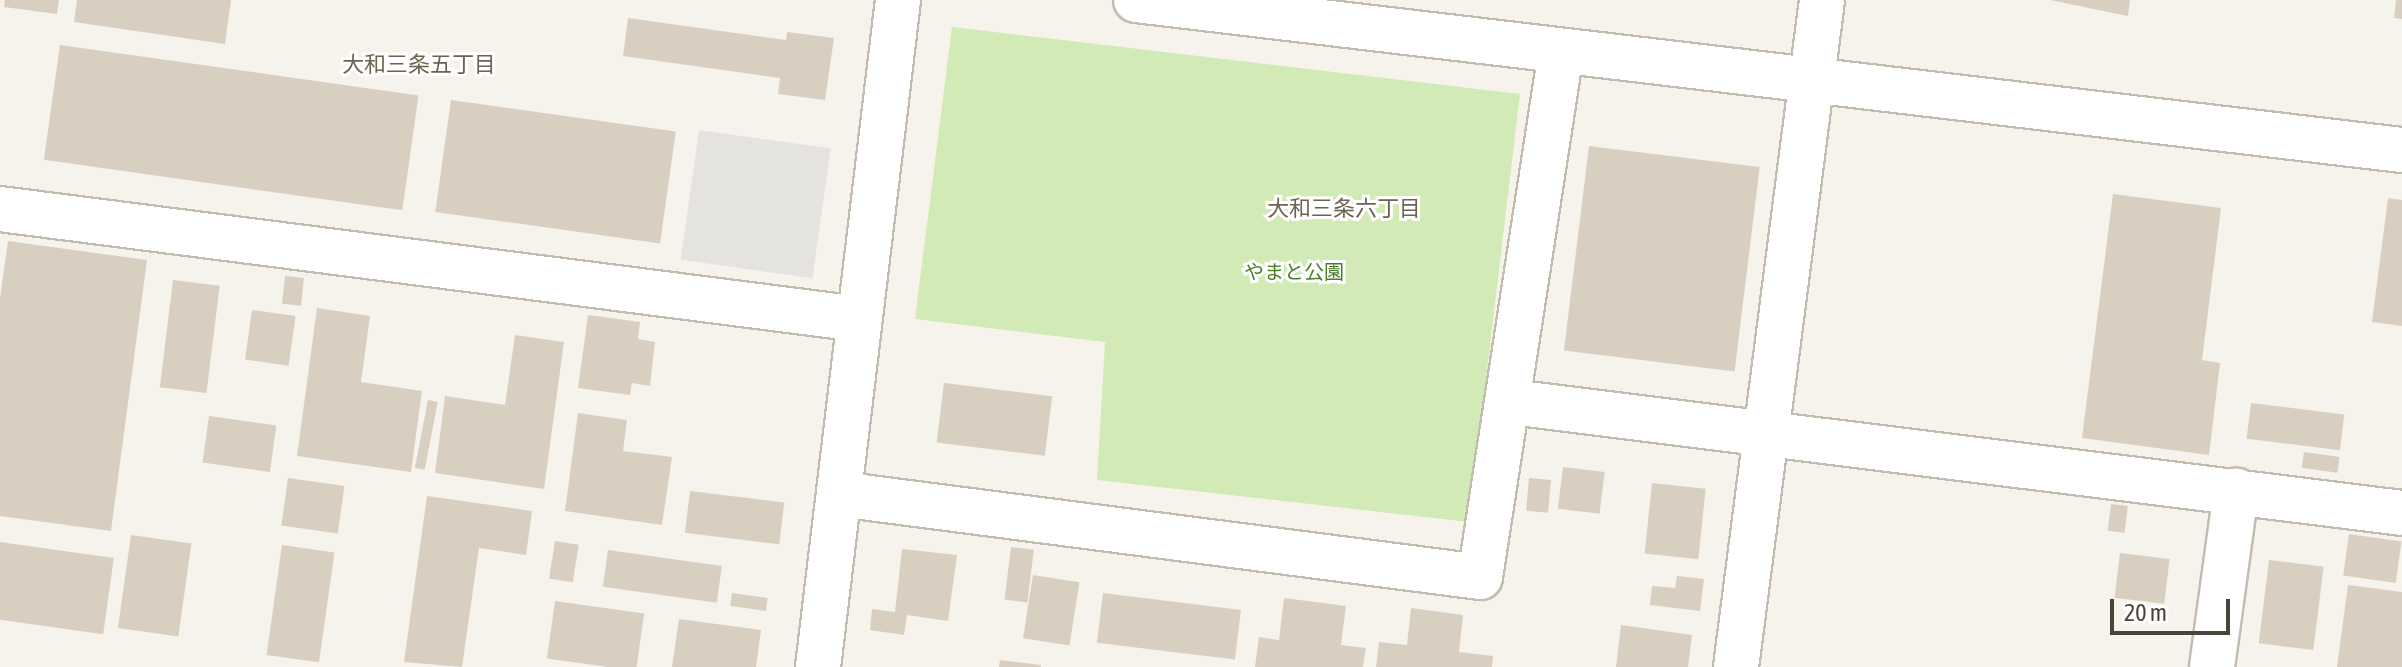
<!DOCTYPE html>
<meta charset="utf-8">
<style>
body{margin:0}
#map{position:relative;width:2402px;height:667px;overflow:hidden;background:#f6f3ec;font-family:"Asap Condensed","Noto Sans JP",sans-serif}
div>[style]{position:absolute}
.green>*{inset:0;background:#d2eab5}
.parking>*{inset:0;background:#e5e3e0;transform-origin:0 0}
.building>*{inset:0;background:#d8cfc1;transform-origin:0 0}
.roads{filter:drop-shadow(2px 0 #c2bbae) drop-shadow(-2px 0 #c2bbae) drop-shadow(0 2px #c2bbae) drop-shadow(0 -2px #c2bbae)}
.minor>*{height:44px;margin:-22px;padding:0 22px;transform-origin:22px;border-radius:22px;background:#fff}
span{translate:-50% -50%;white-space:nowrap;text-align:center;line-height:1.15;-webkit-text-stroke:6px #fff;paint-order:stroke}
.park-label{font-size:20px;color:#4a7f2a}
.neighbourhood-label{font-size:22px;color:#6e6250}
.scale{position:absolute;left:2110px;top:599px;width:120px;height:36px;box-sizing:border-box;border:4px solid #4b4439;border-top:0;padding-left:10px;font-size:24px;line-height:28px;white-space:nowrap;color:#4b4439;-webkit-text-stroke:6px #fff;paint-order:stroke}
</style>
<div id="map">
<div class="green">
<div style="clip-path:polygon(952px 27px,1520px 94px,1469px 522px,1097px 480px,1105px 342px,915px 319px)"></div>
</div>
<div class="parking">
<div style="left:699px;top:130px;width:133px;height:131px;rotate:8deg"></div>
</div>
<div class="building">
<div style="clip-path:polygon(5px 0,59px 0,57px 14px,4px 7px)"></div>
<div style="clip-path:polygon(77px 0,231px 0,225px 44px,74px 22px)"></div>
<div style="clip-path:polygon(2050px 0,2130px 0,2128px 16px)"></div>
<div style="clip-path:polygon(2396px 0,2402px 0,2402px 19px,2394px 18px)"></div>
<div style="clip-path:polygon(628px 18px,786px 40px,787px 32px,834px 38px,825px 100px,778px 94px,780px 78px,623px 56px)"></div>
<div style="left:60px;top:45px;width:362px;height:116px;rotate:8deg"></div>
<div style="left:451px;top:100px;width:227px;height:113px;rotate:8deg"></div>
<div style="left:1589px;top:146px;width:172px;height:206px;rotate:7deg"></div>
<div style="clip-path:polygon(2113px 194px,2221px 208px,2202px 360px,2220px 363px,2209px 455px,2082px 438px)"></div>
<div style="clip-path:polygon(2388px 198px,2402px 200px,2402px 326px,2372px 322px)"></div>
<div style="clip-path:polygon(8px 241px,147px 260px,111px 531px,0 516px,0 298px)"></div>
<div style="left:285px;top:276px;width:19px;height:28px;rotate:6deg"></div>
<div style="left:173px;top:280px;width:47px;height:108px;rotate:7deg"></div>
<div style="clip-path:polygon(317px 308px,370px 316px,361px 382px,422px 391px,411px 472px,297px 456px)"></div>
<div style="left:252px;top:310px;width:44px;height:50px;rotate:8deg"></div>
<div style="clip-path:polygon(588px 315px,640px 322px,638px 339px,655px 342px,650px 386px,632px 383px,630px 395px,578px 388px)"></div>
<div style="clip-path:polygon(515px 335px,564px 342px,544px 489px,435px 473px,445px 396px,505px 405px)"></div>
<div style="left:944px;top:383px;width:109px;height:60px;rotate:7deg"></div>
<div style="left:428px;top:400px;width:10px;height:69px;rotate:11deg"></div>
<div style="left:2251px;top:403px;width:94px;height:36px;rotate:7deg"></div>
<div style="clip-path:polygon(578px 413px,627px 420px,623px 451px,672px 457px,662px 525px,565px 511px)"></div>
<div style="left:209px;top:416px;width:68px;height:47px;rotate:8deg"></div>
<div style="left:2304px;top:452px;width:36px;height:16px;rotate:8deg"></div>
<div style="left:1563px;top:467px;width:42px;height:42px;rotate:7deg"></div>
<div style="left:288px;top:478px;width:57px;height:48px;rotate:8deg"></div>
<div style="left:1529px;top:478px;width:22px;height:33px;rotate:5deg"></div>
<div style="left:1652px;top:483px;width:54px;height:71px;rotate:6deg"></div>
<div style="left:690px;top:491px;width:95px;height:42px;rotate:7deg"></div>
<div style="clip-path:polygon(427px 496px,532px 511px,526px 555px,479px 548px,462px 667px,404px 662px)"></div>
<div style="left:2111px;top:504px;width:17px;height:27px;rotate:7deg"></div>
<div style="left:2349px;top:534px;width:53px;height:42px;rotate:8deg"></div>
<div style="left:131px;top:535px;width:61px;height:94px;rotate:8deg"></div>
<div style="left:555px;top:541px;width:24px;height:38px;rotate:9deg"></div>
<div style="left:0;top:542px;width:115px;height:77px;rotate:8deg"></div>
<div style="left:282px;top:545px;width:53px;height:111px;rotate:8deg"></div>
<div style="left:1011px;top:547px;width:23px;height:53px;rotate:7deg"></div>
<div style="clip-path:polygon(902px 549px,957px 555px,948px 621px,907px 615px,904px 635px,870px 630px,872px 609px,895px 612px)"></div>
<div style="left:608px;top:550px;width:115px;height:37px;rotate:8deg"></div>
<div style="left:2120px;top:553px;width:50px;height:45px;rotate:7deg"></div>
<div style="left:2269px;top:560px;width:55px;height:84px;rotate:7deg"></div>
<div style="left:1033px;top:575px;width:47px;height:64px;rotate:9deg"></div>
<div style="clip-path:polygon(1677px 576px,1704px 579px,1700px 611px,1650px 605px,1652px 586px,1675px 588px)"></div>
<div style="clip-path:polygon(2348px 585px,2402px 592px,2402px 667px,2337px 667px)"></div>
<div style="left:732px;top:593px;width:36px;height:13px;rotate:8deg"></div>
<div style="left:1103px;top:593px;width:139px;height:50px;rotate:7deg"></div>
<div style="clip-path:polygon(1284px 598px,1346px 606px,1341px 645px,1366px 648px,1363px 667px,1255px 667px,1259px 637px,1279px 640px)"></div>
<div style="left:555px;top:601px;width:90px;height:58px;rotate:8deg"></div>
<div style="clip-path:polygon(1411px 608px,1463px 615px,1459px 652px,1493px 656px,1492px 667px,1376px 667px,1379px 642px,1407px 645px)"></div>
<div style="clip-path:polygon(679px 619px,761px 630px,756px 667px,672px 667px)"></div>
<div style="clip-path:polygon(1621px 625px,1692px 635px,1688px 667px,1616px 667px)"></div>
<div style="clip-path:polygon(1000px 660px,1041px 665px,1041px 667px,999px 667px)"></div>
</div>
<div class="roads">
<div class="minor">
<div style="left:1136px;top:0;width:1275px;rotate:6.76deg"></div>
<div style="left:0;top:209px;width:866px;rotate:7.3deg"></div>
<div style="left:1511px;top:402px;width:898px;rotate:7.1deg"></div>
<div style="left:839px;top:494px;width:646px;rotate:7.38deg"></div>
<div style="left:1480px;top:577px;width:531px;rotate:-81.23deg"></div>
<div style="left:818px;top:667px;width:672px;rotate:-83.16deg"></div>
<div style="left:1736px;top:667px;width:673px;rotate:-82.65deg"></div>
<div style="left:2212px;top:667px;width:178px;rotate:-82.2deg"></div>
</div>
</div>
<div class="park-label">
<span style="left:1294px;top:271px">やまと公園</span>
</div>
<div class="neighbourhood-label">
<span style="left:419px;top:65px">大和三条五丁目</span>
<span style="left:1344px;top:209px">大和三条六丁目</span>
</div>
<div class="scale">20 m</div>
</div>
